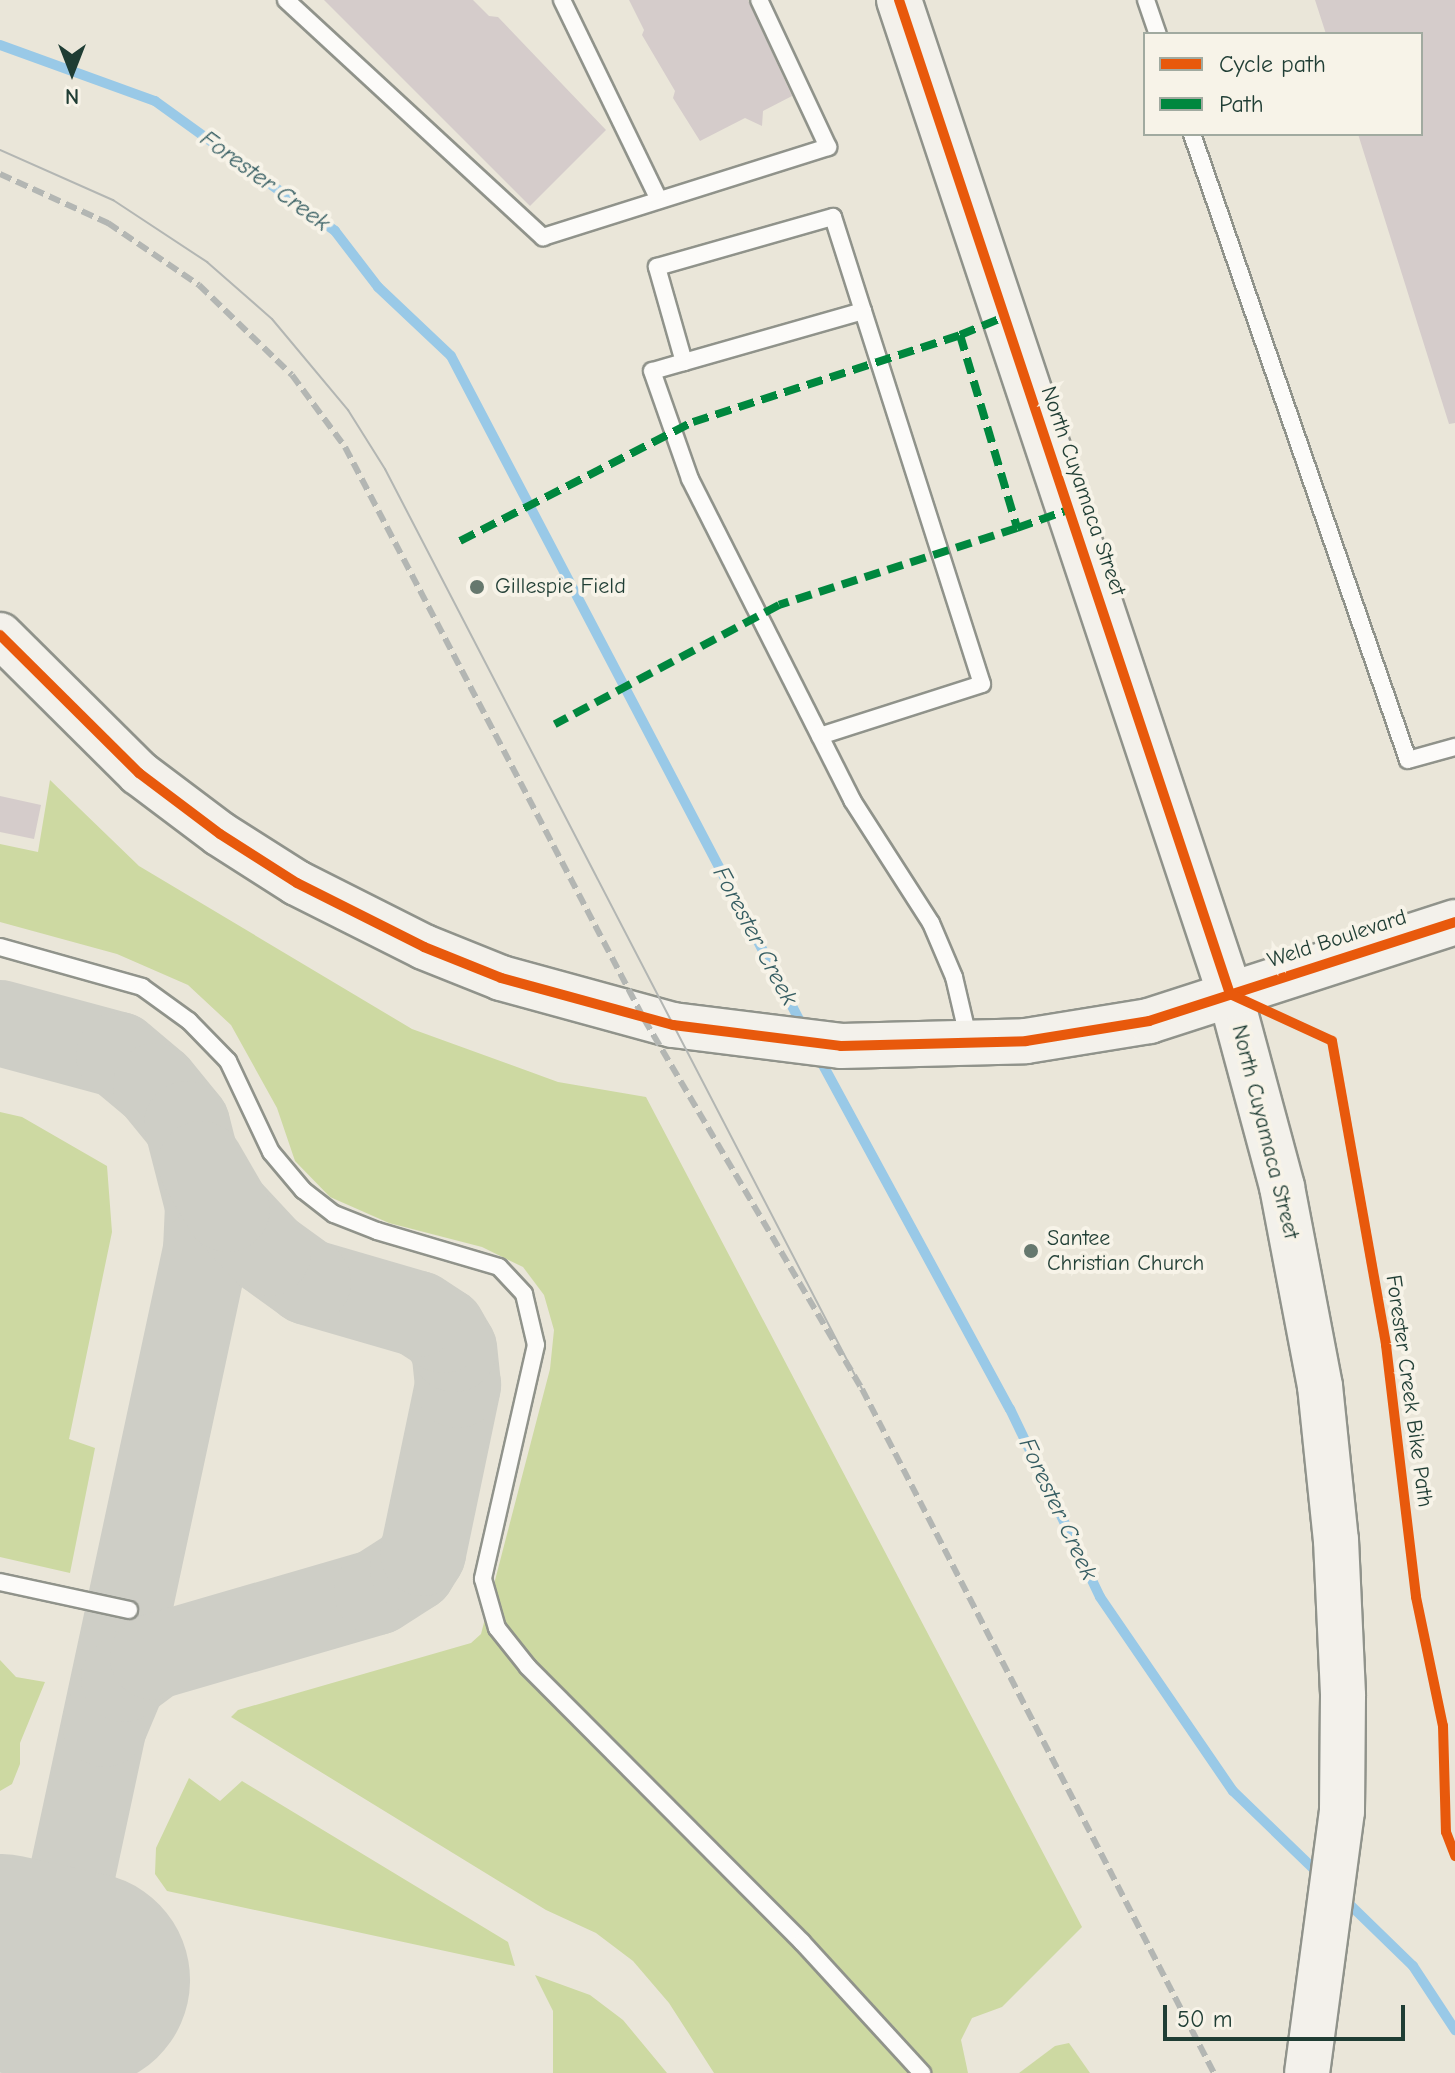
<!DOCTYPE html>
<style>
body{margin:0}
#map{position:relative;width:1455px;height:2073px;overflow:hidden;background:#eae6d9;font-family:"Comic Neue",sans-serif}
div>[style]{position:absolute}
.green>*{inset:0;background:#cdd9a2}
.stream>*{height:10px;margin:-5px;padding:0 5px;transform-origin:5px;border-radius:5px;background:#99c9e7}
.taxiway>*{height:86px;margin:-43px;padding:0 43px;transform-origin:43px;border-radius:43px;background:#cecec6}
.runway>*{height:216px;margin:-108px;padding:0 108px;transform-origin:108px;border-radius:108px;background:#cecec6}
.building>*{inset:0;background:#d5cccb}
.roads{filter:drop-shadow(2px 0 #90938b) drop-shadow(-2px 0 #90938b) drop-shadow(0 2px #90938b) drop-shadow(0 -2px #90938b)}
.lane>*{height:16px;margin:-8px;padding:0 8px;transform-origin:8px;border-radius:8px;background:#fcfbf9}
.secondary>*{height:44px;margin:-22px;padding:0 22px;transform-origin:22px;border-radius:22px;background:#f3f1eb}
.tram>*{height:2px;margin:-1px;padding:0 1px;transform-origin:1px;border-radius:1px;background:#b3b6b3}
.rail>*{height:6px;margin-top:-3px;transform-origin:0;background:repeating-linear-gradient(90deg,#b3b6b3 0 12px,transparent 0 18px)}
.quiet>*{height:8px;margin-top:-4px;transform-origin:0;background:repeating-linear-gradient(90deg,#00873e 0 16px,transparent 0 24px)}
.cycleway>*{height:10px;margin:-5px;padding:0 5px;transform-origin:5px;border-radius:5px;background:#e8590c}
.dots>*{width:22px;height:22px;translate:-50% -50%;box-sizing:border-box;border:4px solid #f7f3e8;border-radius:50%}
span{translate:-50% -50%;white-space:nowrap;text-align:center;line-height:1.15;-webkit-text-stroke:8px #f7f3e8;paint-order:stroke}
.street-label{font-size:22px;color:#1f3d34}
.poi-label{font-size:22px;color:#1f3d34}
.left{translate:0 -50%;text-align:left}
.water-label{font-size:24px;color:#355d62;font-style:italic}
.legend{position:absolute;left:1143px;top:32px;width:280px;height:104px;box-sizing:border-box;background:#f7f3e8;border:2px solid #a1aaa0;margin:0;padding:10px 14px;list-style:none;font-size:24px;color:#1f3d34}
.legend li{display:flex;align-items:center;gap:16px;height:40px}
.legend b{width:40px;border:2px solid #a1aaa0}
.north{position:absolute;left:32px;top:32px;width:80px;height:80px;-webkit-text-stroke:6px #f7f3e8;paint-order:stroke;rotate:180deg;font-size:22px;font-weight:700;line-height:32px;text-align:center;color:#1f3d34}
.north::after{content:'';display:block;margin:auto;width:28px;height:36px;background:#1f3d34;clip-path:polygon(50% 0,100% 100%,50% 72%,0 100%)}
.scale{position:absolute;left:1163px;top:2005px;width:242px;height:36px;box-sizing:border-box;border:4px solid #1f3d34;border-top:0;padding-left:10px;font-size:24px;line-height:28px;white-space:nowrap;color:#1f3d34;-webkit-text-stroke:6px #f7f3e8;paint-order:stroke}
</style>
<div id="map">
<div class="green">
<div style="clip-path:polygon(50px 780px,139px 866px,412px 1029px,558px 1082px,646px 1097px,1082px 1927px,1002px 2007px,972px 2018px,961px 2040px,968px 2073px,714px 2073px,669px 2003px,633px 1961px,596px 1933px,546px 1910px,231px 1717px,238px 1710px,471px 1643px,481px 1634px,550px 1369px,554px 1330px,544px 1295px,523px 1267px,482px 1247px,389px 1223px,330px 1197px,295px 1161px,277px 1108px,231px 1025px,188px 985px,117px 954px,0 922px,0 844px,38px 852px)"></div>
<div style="clip-path:polygon(0 1112px,22px 1117px,107px 1166px,112px 1232px,69px 1439px,95px 1448px,70px 1573px,0 1557px)"></div>
<div style="clip-path:polygon(0 1660px,16px 1677px,45px 1682px,20px 1743px,20px 1764px,12px 1784px,0 1791px)"></div>
<div style="clip-path:polygon(189px 1778px,220px 1801px,242px 1781px,508px 1942px,515px 1966px,167px 1891px,155px 1874px,156px 1848px)"></div>
<div style="clip-path:polygon(535px 1975px,590px 1995px,623px 2020px,667px 2073px,553px 2073px,553px 2011px)"></div>
<div style="clip-path:polygon(1069px 2043px,1090px 2073px,1019px 2073px,1055px 2046px)"></div>
</div>
<div class="stream">
<div style="left:0;top:45px;width:165px;rotate:19.9deg"></div>
<div style="left:155px;top:101px;width:222px;rotate:35.8deg"></div>
<div style="left:335px;top:231px;width:71px;rotate:52.5deg"></div>
<div style="left:378px;top:287px;width:100px;rotate:43.4deg"></div>
<div style="left:451px;top:356px;width:760px;rotate:62.32deg"></div>
<div style="left:817px;top:1054px;width:404px;rotate:61.5deg"></div>
<div style="left:1010px;top:1409px;width:208px;rotate:64.4deg"></div>
<div style="left:1100px;top:1597px;width:235px;rotate:55.6deg"></div>
<div style="left:1233px;top:1791px;width:124px;rotate:44deg"></div>
<div style="left:1342px;top:1897px;width:99px;rotate:44.2deg"></div>
<div style="left:1413px;top:1966px;width:77px;rotate:56.7deg"></div>
</div>
<div class="taxiway">
<div style="left:0;top:1023px;width:123px;rotate:15.1deg"></div>
<div style="left:119px;top:1055px;width:48px;rotate:40deg"></div>
<div style="left:156px;top:1086px;width:49px;rotate:50.8deg"></div>
<div style="left:187px;top:1124px;width:85px;rotate:75.6deg"></div>
<div style="left:208px;top:1206px;width:44px;rotate:92.6deg"></div>
<div style="left:206px;top:1250px;width:739px;rotate:102.1deg"></div>
<div style="left:105px;top:1724px;width:49px;rotate:-67.1deg"></div>
<div style="left:124px;top:1679px;width:36px;rotate:-37deg"></div>
<div style="left:153px;top:1657px;width:233px;rotate:-16.2deg"></div>
<div style="left:377px;top:1592px;width:43px;rotate:-32.6deg"></div>
<div style="left:413px;top:1569px;width:19px;rotate:-58deg"></div>
<div style="left:423px;top:1553px;width:172px;rotate:-78.2deg"></div>
<div style="left:458px;top:1385px;width:36px;rotate:-96deg"></div>
<div style="left:454px;top:1349px;width:22px;rotate:-120deg"></div>
<div style="left:443px;top:1330px;width:30px;rotate:-147deg"></div>
<div style="left:418px;top:1314px;width:115px;rotate:-163.8deg"></div>
<div style="left:308px;top:1282px;width:49px;rotate:-144.1deg"></div>
<div style="left:268px;top:1253px;width:60px;rotate:-133deg"></div>
<div style="left:227px;top:1209px;width:52px;rotate:-120deg"></div>
</div>
<div class="runway">
<div style="left:0;top:1962px;width:84px;rotate:12.4deg"></div>
</div>
<div class="building">
<div style="clip-path:polygon(324px 0,473px 0,489px 16px,498px 17px,606px 130px,530px 206px)"></div>
<div style="clip-path:polygon(629px 0,748px 0,792px 96px,763px 111px,762px 126px,745px 118px,700px 141px,673px 98px,675px 91px,642px 35px,644px 30px)"></div>
<div style="clip-path:polygon(1315px 0,1455px 0,1455px 423px,1449px 424px,1358px 134px,1421px 134px,1421px 34px,1326px 34px)"></div>
<div style="clip-path:polygon(0 796px,41px 805px,34px 839px,0 832px)"></div>
</div>
<div class="roads">
<div class="lane">
<div style="left:286px;top:0;width:350px;rotate:42.7deg"></div>
<div style="left:543px;top:237px;width:299px;rotate:-17.5deg"></div>
<div style="left:828px;top:147px;width:162px;rotate:-115.1deg"></div>
<div style="left:562px;top:0;width:222px;rotate:64.1deg"></div>
<div style="left:1146px;top:0;width:36px;rotate:71deg"></div>
<div style="left:1192px;top:134px;width:662px;rotate:70.96deg"></div>
<div style="left:1408px;top:760px;width:49px;rotate:-15.5deg"></div>
<div style="left:684px;top:362px;width:99px;rotate:-105.9deg"></div>
<div style="left:657px;top:267px;width:183px;rotate:-15.9deg"></div>
<div style="left:833px;top:217px;width:99px;rotate:72.3deg"></div>
<div style="left:863px;top:311px;width:186px;rotate:164.1deg"></div>
<div style="left:684px;top:362px;width:33px;rotate:164deg"></div>
<div style="left:652px;top:371px;width:114px;rotate:70.6deg"></div>
<div style="left:690px;top:479px;width:360px;rotate:63.2deg"></div>
<div style="left:852px;top:800px;width:146px;rotate:57.3deg"></div>
<div style="left:931px;top:923px;width:59px;rotate:66.9deg"></div>
<div style="left:954px;top:977px;width:66px;rotate:76.8deg"></div>
<div style="left:820px;top:736px;width:170px;rotate:-17.8deg"></div>
<div style="left:982px;top:684px;width:392px;rotate:-107.7deg"></div>
<div style="left:0;top:947px;width:148px;rotate:15.7deg"></div>
<div style="left:142px;top:987px;width:58px;rotate:35.9deg"></div>
<div style="left:189px;top:1021px;width:56px;rotate:45.7deg"></div>
<div style="left:228px;top:1061px;width:101px;rotate:64.7deg"></div>
<div style="left:271px;top:1152px;width:50px;rotate:49.9deg"></div>
<div style="left:303px;top:1190px;width:39px;rotate:38deg"></div>
<div style="left:334px;top:1214px;width:46px;rotate:21.6deg"></div>
<div style="left:377px;top:1231px;width:127px;rotate:16.4deg"></div>
<div style="left:499px;top:1267px;width:37px;rotate:47deg"></div>
<div style="left:524px;top:1294px;width:52px;rotate:76.8deg"></div>
<div style="left:536px;top:1345px;width:240px;rotate:102.8deg"></div>
<div style="left:483px;top:1579px;width:51px;rotate:74.1deg"></div>
<div style="left:497px;top:1628px;width:50px;rotate:51.5deg"></div>
<div style="left:528px;top:1667px;width:388px;rotate:45.1deg"></div>
<div style="left:802px;top:1942px;width:178px;rotate:47.5deg"></div>
<div style="left:0;top:1582px;width:132px;rotate:12.2deg"></div>
</div>
<div class="secondary">
<div style="left:899px;top:0;width:1048px;rotate:71.58deg"></div>
<div style="left:1230px;top:994px;width:200px;rotate:74.9deg"></div>
<div style="left:1282px;top:1187px;width:203px;rotate:79.2deg"></div>
<div style="left:1320px;top:1386px;width:155px;rotate:84.1deg"></div>
<div style="left:1336px;top:1540px;width:156px;rotate:87.4deg"></div>
<div style="left:1343px;top:1696px;width:115px;rotate:90.5deg"></div>
<div style="left:1342px;top:1811px;width:264px;rotate:97.6deg"></div>
<div style="left:0;top:635px;width:196px;rotate:44.8deg"></div>
<div style="left:139px;top:773px;width:101px;rotate:37deg"></div>
<div style="left:220px;top:834px;width:91px;rotate:32.5deg"></div>
<div style="left:297px;top:883px;width:142px;rotate:26.7deg"></div>
<div style="left:424px;top:947px;width:83px;rotate:21.9deg"></div>
<div style="left:501px;top:978px;width:178px;rotate:15.3deg"></div>
<div style="left:673px;top:1025px;width:169px;rotate:7.1deg"></div>
<div style="left:841px;top:1046px;width:185px;rotate:-1.5deg"></div>
<div style="left:1026px;top:1041px;width:125px;rotate:-9.2deg"></div>
<div style="left:1149px;top:1021px;width:322px;rotate:-17.9deg"></div>
</div>
</div>
<div class="tram">
<div style="left:0;top:150px;width:124px;rotate:23.9deg"></div>
<div style="left:113px;top:200px;width:113px;rotate:33.4deg"></div>
<div style="left:207px;top:262px;width:86px;rotate:41.2deg"></div>
<div style="left:272px;top:319px;width:119px;rotate:50.1deg"></div>
<div style="left:348px;top:410px;width:70px;rotate:57.9deg"></div>
<div style="left:385px;top:469px;width:1036px;rotate:62.59deg"></div>
</div>
<div class="rail">
<div style="left:0;top:174px;width:119px;rotate:24.4deg"></div>
<div style="left:108px;top:223px;width:110px;rotate:34.3deg"></div>
<div style="left:199px;top:285px;width:129px;rotate:44.1deg"></div>
<div style="left:292px;top:375px;width:89px;rotate:53.6deg"></div>
<div style="left:345px;top:447px;width:645px;rotate:62.4deg"></div>
<div style="left:644px;top:1019px;width:429px;rotate:59.5deg"></div>
<div style="left:862px;top:1389px;width:769px;rotate:62.77deg"></div>
</div>
<div class="quiet">
<div style="left:960px;top:335px;width:48px;rotate:-22.2deg"></div>
<div style="left:1017px;top:528px;width:54px;rotate:-19.4deg"></div>
<div style="left:460px;top:541px;width:262px;rotate:-27.1deg"></div>
<div style="left:693px;top:422px;width:281px;rotate:-18deg"></div>
<div style="left:960px;top:335px;width:201px;rotate:73.5deg"></div>
<div style="left:1017px;top:528px;width:250px;rotate:162.1deg"></div>
<div style="left:779px;top:605px;width:254px;rotate:152deg"></div>
</div>
<div class="cycleway">
<div style="left:899px;top:0;width:1048px;rotate:71.58deg"></div>
<div style="left:0;top:635px;width:196px;rotate:44.8deg"></div>
<div style="left:139px;top:773px;width:101px;rotate:37deg"></div>
<div style="left:220px;top:834px;width:91px;rotate:32.5deg"></div>
<div style="left:297px;top:883px;width:142px;rotate:26.7deg"></div>
<div style="left:424px;top:947px;width:83px;rotate:21.9deg"></div>
<div style="left:501px;top:978px;width:178px;rotate:15.3deg"></div>
<div style="left:673px;top:1025px;width:169px;rotate:7.1deg"></div>
<div style="left:841px;top:1046px;width:185px;rotate:-1.5deg"></div>
<div style="left:1026px;top:1041px;width:125px;rotate:-9.2deg"></div>
<div style="left:1149px;top:1021px;width:322px;rotate:-17.9deg"></div>
<div style="left:1230px;top:994px;width:112px;rotate:24.7deg"></div>
<div style="left:1332px;top:1041px;width:309px;rotate:79.9deg"></div>
<div style="left:1386px;top:1345px;width:254px;rotate:83.2deg"></div>
<div style="left:1416px;top:1597px;width:132px;rotate:78.2deg"></div>
<div style="left:1443px;top:1726px;width:106px;rotate:88.4deg"></div>
<div style="left:1446px;top:1832px;width:26px;rotate:69deg"></div>
</div>
<div class="dots">
<div style="left:477px;top:587px;background:#66786e"></div>
<div style="left:1031px;top:1251px;background:#66786e"></div>
</div>
<div class="street-label">
<span style="left:1083px;top:491px;rotate:71deg">North Cuyamaca Street</span>
<span style="left:1337px;top:939px;rotate:-18deg">Weld Boulevard</span>
<span style="left:1265px;top:1132px;rotate:76deg">North Cuyamaca Street</span>
<span style="left:1409px;top:1391px;rotate:82deg">Forester Creek Bike Path</span>
</div>
<div class="poi-label">
<span class="left" style="left:495px;top:587px">Gillespie Field</span>
<span class="left" style="left:1047px;top:1251px">Santee<br>Christian Church</span>
</div>
<div class="water-label">
<span style="left:265px;top:181px;rotate:36deg">Forester Creek</span>
<span style="left:755px;top:936px;rotate:62deg">Forester Creek</span>
<span style="left:1058px;top:1509px;rotate:65deg">Forester Creek</span>
</div>
<ul class="legend">
<li><b style="height:10px;background:#e8590c"></b>Cycle path</li>
<li><b style="height:10px;background:#00873e"></b>Path</li>
</ul>
<div class="north">N</div>
<div class="scale">50 m</div>
</div>
